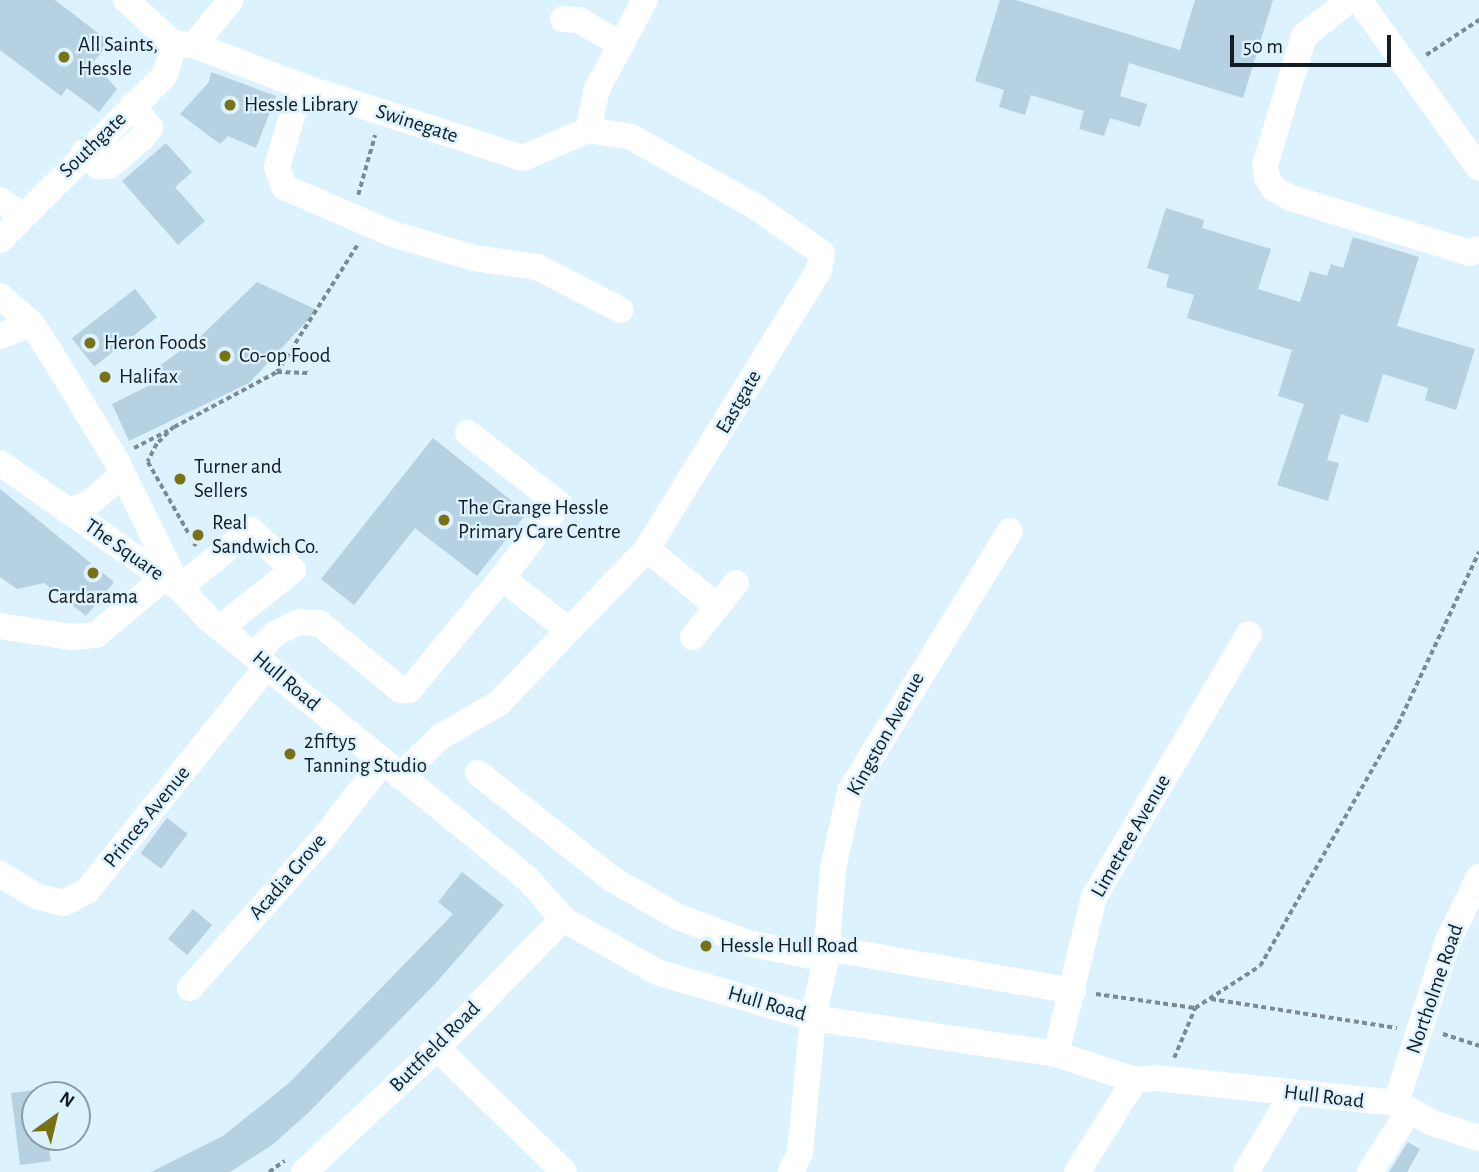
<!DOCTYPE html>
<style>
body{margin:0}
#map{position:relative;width:1479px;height:1172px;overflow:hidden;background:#dcf2ff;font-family:"Alegreya Sans",sans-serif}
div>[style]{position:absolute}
.building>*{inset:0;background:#b6d1e1;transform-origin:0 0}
.path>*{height:3.5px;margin-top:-1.75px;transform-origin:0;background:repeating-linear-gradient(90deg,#7a8b94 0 5px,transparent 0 8.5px)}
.minor>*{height:26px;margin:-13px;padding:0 13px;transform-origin:13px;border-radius:13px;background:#fff}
.dots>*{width:19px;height:19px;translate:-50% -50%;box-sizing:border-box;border:4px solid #dcf2ff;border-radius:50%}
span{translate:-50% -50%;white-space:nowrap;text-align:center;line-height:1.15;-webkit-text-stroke:5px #dcf2ff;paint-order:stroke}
.poi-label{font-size:21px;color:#121c22}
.left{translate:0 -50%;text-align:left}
.street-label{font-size:21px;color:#121c22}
.north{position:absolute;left:21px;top:1081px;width:70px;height:70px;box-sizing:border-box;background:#dcf2ff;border:2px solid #8b9ca7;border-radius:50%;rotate:34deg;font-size:19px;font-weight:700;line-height:28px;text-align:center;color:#121c22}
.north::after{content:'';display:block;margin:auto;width:24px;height:32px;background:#787214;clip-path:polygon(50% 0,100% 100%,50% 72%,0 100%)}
.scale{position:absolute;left:1230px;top:35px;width:161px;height:32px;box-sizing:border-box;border:4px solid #121c22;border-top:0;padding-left:9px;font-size:21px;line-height:24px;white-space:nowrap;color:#121c22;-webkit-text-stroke:5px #dcf2ff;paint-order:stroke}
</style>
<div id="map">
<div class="building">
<div style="clip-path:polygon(0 0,55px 0,111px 43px,93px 62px,117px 89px,99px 112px,67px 88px,61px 96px,0 50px)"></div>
<div style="clip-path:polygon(1000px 0,1016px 0,1180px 50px,1195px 0,1273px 0,1243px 98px,1129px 63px,1120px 96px,1147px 104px,1140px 127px,1110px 118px,1104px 136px,1079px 129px,1084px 111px,1031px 95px,1025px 115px,999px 107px,1004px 90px,975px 81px)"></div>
<div style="clip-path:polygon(211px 72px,276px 96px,256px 148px,228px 136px,220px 144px,180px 114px,209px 82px)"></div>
<div style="clip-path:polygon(166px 143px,192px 172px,175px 187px,205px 221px,178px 245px,122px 181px)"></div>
<div style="clip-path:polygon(1166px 208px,1204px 220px,1202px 228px,1271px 249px,1258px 289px,1300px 302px,1310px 271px,1327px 276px,1331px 264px,1343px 268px,1353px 237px,1419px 257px,1397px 326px,1475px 349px,1456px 410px,1425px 400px,1428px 388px,1383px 374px,1368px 423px,1341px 414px,1327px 460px,1339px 463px,1328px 501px,1277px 485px,1304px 404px,1278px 396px,1292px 350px,1187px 318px,1194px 295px,1166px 287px,1169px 275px,1147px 268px)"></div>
<div style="clip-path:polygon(257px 282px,317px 310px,249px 383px,129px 441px,112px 404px,154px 383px,148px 374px,201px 336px)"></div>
<div style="left:135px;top:289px;width:36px;height:80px;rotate:52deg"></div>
<div style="clip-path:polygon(433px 438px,527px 513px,477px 576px,415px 528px,354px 605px,321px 579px)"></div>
<div style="clip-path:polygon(0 489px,114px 582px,86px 616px,44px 583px,17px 589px,0 577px)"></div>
<div style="left:167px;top:818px;width:26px;height:44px;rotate:37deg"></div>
<div style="clip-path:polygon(462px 872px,504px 905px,434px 985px,307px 1114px,272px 1145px,230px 1172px,151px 1172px,223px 1136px,289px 1083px,453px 914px,438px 902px)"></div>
<div style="left:193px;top:909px;width:25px;height:39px;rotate:40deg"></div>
<div style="clip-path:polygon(35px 1090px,35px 1137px,47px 1137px,51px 1161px,20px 1165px,11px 1093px)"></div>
<div style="clip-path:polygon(1408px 1142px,1420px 1149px,1407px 1172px,1389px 1172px)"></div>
</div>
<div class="path">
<div style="left:1426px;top:55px;width:64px;rotate:-33.4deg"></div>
<div style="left:358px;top:195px;width:62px;rotate:-74.2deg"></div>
<div style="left:277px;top:372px;width:151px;rotate:-57.7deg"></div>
<div style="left:174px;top:427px;width:24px;rotate:135deg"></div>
<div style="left:157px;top:444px;width:20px;rotate:117deg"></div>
<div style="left:148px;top:462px;width:97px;rotate:60.3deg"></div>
<div style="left:174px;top:427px;width:117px;rotate:-28.1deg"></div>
<div style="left:277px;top:372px;width:32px;rotate:2deg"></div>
<div style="left:134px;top:448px;width:38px;rotate:-27deg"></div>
<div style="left:1096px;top:994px;width:100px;rotate:8deg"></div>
<div style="left:1195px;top:1008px;width:77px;rotate:-32.9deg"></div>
<div style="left:1260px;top:966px;width:279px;rotate:-60.3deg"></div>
<div style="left:1398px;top:724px;width:190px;rotate:-64.8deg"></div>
<div style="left:1211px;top:999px;width:188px;rotate:8.9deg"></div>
<div style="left:1443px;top:1034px;width:38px;rotate:18deg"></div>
<div style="left:1174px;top:1058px;width:54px;rotate:-67.2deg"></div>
<div style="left:269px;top:1172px;width:19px;rotate:-36deg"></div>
</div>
<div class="minor">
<div style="left:126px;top:0;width:65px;rotate:42.5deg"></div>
<div style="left:174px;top:44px;width:20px;rotate:3deg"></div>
<div style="left:194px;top:45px;width:115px;rotate:21deg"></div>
<div style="left:301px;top:86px;width:233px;rotate:18deg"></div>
<div style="left:523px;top:158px;width:71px;rotate:-23.3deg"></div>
<div style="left:588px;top:130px;width:44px;rotate:9.2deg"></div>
<div style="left:631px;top:137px;width:143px;rotate:29.2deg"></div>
<div style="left:756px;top:207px;width:80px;rotate:34.9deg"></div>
<div style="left:822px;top:253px;width:17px;rotate:100deg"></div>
<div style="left:819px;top:270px;width:328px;rotate:121.7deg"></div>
<div style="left:647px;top:549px;width:214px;rotate:133.9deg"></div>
<div style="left:499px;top:703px;width:68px;rotate:150deg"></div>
<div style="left:440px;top:737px;width:56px;rotate:135.7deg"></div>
<div style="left:1349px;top:0;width:58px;rotate:141.3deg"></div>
<div style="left:1304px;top:36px;width:135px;rotate:106.8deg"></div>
<div style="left:1265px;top:165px;width:12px;rotate:81deg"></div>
<div style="left:1267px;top:177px;width:14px;rotate:60deg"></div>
<div style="left:1274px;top:189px;width:19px;rotate:28deg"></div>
<div style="left:1291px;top:198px;width:187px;rotate:17.1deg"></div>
<div style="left:1470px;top:253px;width:10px;rotate:-24deg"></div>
<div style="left:1359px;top:0;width:206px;rotate:54.5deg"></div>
<div style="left:563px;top:19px;width:16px;rotate:4deg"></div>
<div style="left:579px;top:20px;width:49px;rotate:30.8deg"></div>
<div style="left:194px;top:45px;width:58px;rotate:-50.6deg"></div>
<div style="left:301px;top:86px;width:84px;rotate:106.5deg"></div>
<div style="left:277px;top:167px;width:21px;rotate:71deg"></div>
<div style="left:284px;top:187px;width:119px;rotate:23.3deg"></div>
<div style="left:393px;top:234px;width:84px;rotate:16.5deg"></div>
<div style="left:474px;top:258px;width:64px;rotate:8.1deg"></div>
<div style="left:537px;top:267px;width:94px;rotate:27.1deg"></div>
<div style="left:588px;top:130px;width:42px;rotate:-77.6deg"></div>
<div style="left:597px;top:89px;width:101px;rotate:-61.7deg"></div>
<div style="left:84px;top:152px;width:20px;rotate:45deg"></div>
<div style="left:98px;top:166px;width:11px"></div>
<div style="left:109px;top:166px;width:43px;rotate:-40.3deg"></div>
<div style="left:142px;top:138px;width:13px;rotate:-51deg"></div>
<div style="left:150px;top:128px;width:29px;rotate:-126deg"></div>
<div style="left:0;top:200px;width:27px;rotate:36deg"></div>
<div style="left:0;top:240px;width:233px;rotate:-45deg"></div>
<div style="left:165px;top:75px;width:32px;rotate:-74deg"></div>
<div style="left:0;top:296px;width:43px;rotate:41.2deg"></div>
<div style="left:32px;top:324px;width:31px;rotate:57deg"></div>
<div style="left:49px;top:350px;width:127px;rotate:58.6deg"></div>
<div style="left:115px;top:458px;width:145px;rotate:63.8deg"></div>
<div style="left:0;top:336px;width:34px;rotate:-21deg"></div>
<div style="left:468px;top:433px;width:115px;rotate:38deg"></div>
<div style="left:559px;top:504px;width:93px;rotate:127.6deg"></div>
<div style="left:0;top:463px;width:218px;rotate:34.9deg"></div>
<div style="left:179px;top:588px;width:43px;rotate:45.9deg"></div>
<div style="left:209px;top:619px;width:410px;rotate:39.2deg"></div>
<div style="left:527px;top:878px;width:55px;rotate:48.7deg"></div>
<div style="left:563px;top:919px;width:108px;rotate:29.4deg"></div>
<div style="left:657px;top:972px;width:163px;rotate:16.4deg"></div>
<div style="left:813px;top:1018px;width:246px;rotate:8.4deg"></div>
<div style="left:1056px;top:1054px;width:83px;rotate:18.2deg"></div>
<div style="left:1135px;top:1080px;width:20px;rotate:-6deg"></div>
<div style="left:1155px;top:1078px;width:242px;rotate:5.9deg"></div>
<div style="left:1396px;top:1103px;width:42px;rotate:28.4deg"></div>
<div style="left:1433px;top:1123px;width:48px;rotate:18.1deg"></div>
<div style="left:68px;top:511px;width:21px;rotate:-19deg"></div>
<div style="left:88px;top:504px;width:46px;rotate:-40.6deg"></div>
<div style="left:647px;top:549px;width:90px;rotate:39.2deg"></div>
<div style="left:179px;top:588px;width:92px;rotate:-38.9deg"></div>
<div style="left:251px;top:530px;width:58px;rotate:43.6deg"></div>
<div style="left:293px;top:570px;width:93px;rotate:141.5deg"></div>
<div style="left:0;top:626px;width:73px;rotate:8.7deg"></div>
<div style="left:72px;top:637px;width:24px;rotate:-5deg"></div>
<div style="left:96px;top:635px;width:89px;rotate:-40deg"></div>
<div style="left:693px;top:637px;width:69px;rotate:-51.5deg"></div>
<div style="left:254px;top:655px;width:30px;rotate:-45deg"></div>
<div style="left:275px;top:634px;width:27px;rotate:-27deg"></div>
<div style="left:299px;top:622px;width:20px;rotate:3deg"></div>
<div style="left:319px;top:623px;width:106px;rotate:39.3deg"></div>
<div style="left:401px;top:690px;width:8px"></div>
<div style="left:409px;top:690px;width:146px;rotate:-50.3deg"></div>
<div style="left:502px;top:578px;width:84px;rotate:38.2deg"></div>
<div style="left:478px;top:773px;width:171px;rotate:38.3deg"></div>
<div style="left:612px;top:879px;width:76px;rotate:29.9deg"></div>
<div style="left:678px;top:917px;width:75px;rotate:20.4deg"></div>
<div style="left:748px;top:943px;width:80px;rotate:11.6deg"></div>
<div style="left:0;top:874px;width:42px;rotate:31.4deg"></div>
<div style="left:36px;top:896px;width:29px;rotate:14deg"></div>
<div style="left:64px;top:903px;width:26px;rotate:-28deg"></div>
<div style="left:87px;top:891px;width:288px;rotate:-51.3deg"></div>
<div style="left:827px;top:948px;width:250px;rotate:9.9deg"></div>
<div style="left:190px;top:988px;width:197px;rotate:-48.3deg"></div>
<div style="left:321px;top:841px;width:100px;rotate:-51.9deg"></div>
<div style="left:437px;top:1048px;width:177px;rotate:44.3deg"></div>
<div style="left:1056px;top:1054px;width:162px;rotate:-76.4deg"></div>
<div style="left:1094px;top:897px;width:305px;rotate:-59.5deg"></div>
<div style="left:1396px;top:1103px;width:170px;rotate:-72.2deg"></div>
<div style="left:1448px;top:941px;width:71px;rotate:-64.2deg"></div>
<div style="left:304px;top:1172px;width:182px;rotate:-43deg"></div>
<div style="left:437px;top:1048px;width:180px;rotate:-45.7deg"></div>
<div style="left:791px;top:1172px;width:21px;rotate:-65deg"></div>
<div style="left:800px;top:1153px;width:136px;rotate:-84.5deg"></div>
<div style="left:813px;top:1018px;width:60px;rotate:-77.6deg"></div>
<div style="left:826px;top:959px;width:90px;rotate:-85.6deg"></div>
<div style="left:833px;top:869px;width:80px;rotate:-77.7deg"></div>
<div style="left:850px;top:791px;width:305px;rotate:-58.4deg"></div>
<div style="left:1077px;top:1172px;width:109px;rotate:-57.8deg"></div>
<div style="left:1246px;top:1172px;width:92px;rotate:-59.3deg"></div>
<div style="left:1370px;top:1172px;width:72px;rotate:-57.4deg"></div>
</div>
<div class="dots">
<div style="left:64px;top:57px;background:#787214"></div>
<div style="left:230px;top:105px;background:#787214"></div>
<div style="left:90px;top:343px;background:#787214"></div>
<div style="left:225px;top:356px;background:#787214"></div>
<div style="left:105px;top:377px;background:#787214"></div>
<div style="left:180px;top:479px;background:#787214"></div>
<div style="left:444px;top:520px;background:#787214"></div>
<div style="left:198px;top:535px;background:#787214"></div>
<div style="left:93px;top:573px;background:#787214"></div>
<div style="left:290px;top:754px;background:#787214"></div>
<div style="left:706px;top:946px;background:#787214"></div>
</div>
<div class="poi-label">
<span class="left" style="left:78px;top:57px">All Saints,<br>Hessle</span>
<span class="left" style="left:244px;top:105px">Hessle Library</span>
<span class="left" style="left:104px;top:343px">Heron Foods</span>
<span class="left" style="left:239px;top:356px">Co-op Food</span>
<span class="left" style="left:119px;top:377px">Halifax</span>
<span class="left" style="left:194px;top:479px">Turner and<br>Sellers</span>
<span class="left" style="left:458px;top:520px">The Grange Hessle<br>Primary Care Centre</span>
<span class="left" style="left:212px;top:535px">Real<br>Sandwich Co.</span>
<span style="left:93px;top:597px">Cardarama</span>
<span class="left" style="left:304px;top:754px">2fifty5<br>Tanning Studio</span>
<span class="left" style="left:720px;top:946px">Hessle Hull Road</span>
</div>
<div class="street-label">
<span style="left:417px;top:124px;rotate:18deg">Swinegate</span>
<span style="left:93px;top:145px;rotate:-44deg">Southgate</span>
<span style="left:739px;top:402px;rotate:-60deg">Eastgate</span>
<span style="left:124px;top:550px;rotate:35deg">The Square</span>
<span style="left:286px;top:681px;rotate:40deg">Hull Road</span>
<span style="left:886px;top:734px;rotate:-61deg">Kingston Avenue</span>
<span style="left:147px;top:817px;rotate:-51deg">Princes Avenue</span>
<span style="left:1131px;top:836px;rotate:-60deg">Limetree Avenue</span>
<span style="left:288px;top:877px;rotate:-49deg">Acadia Grove</span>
<span style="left:1435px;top:989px;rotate:-71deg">Northolme Road</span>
<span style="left:767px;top:1004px;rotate:16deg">Hull Road</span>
<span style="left:435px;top:1047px;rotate:-45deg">Buttfield Road</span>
<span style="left:1324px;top:1097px;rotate:7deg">Hull Road</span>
</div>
<div class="north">N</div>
<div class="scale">50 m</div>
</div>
